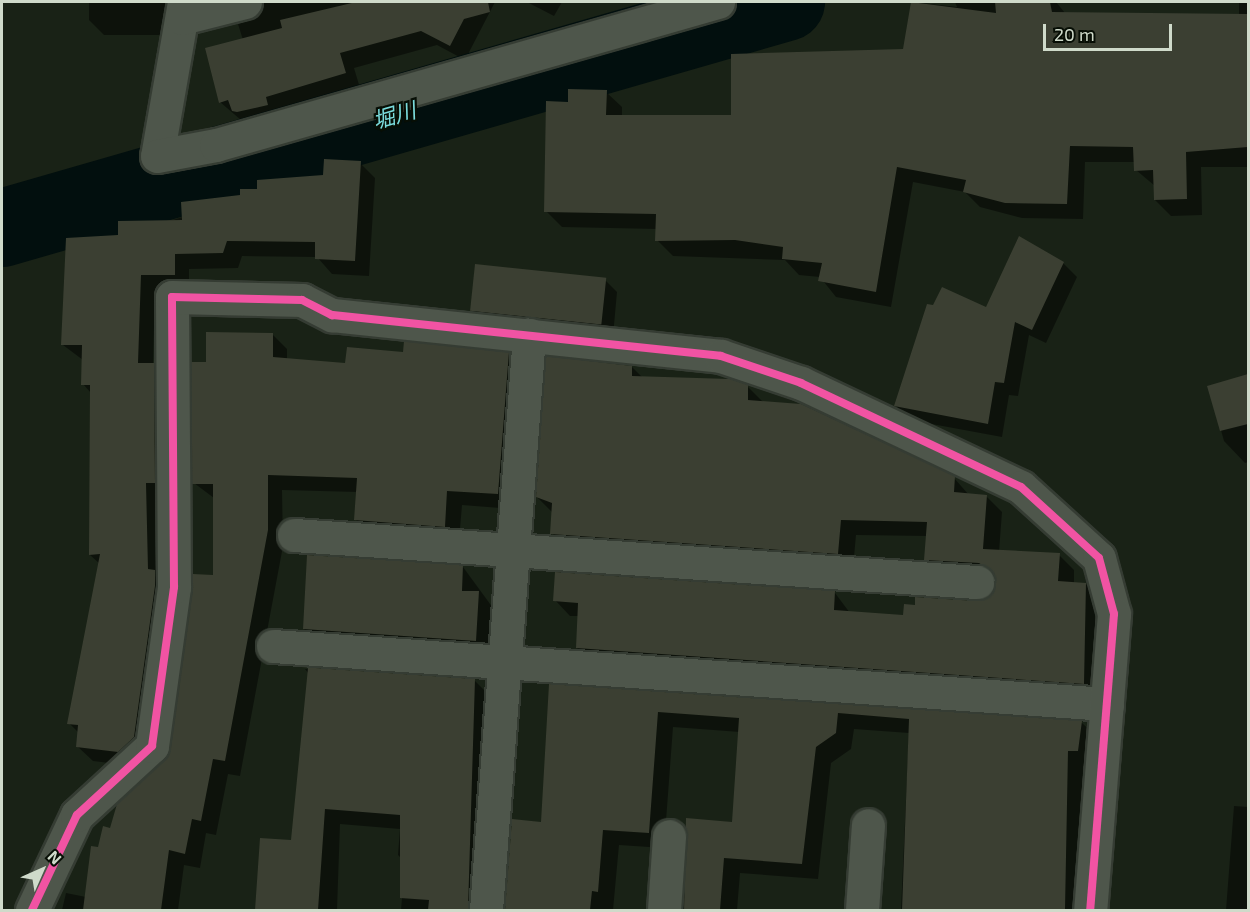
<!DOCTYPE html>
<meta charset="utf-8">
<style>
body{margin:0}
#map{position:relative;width:1250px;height:912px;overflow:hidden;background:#192216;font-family:"Exo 2","Noto Sans JP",sans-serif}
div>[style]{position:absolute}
.shadow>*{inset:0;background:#0007}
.river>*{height:78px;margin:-39px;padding:0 39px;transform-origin:39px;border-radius:39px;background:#020f0e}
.building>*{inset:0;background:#3b3f32;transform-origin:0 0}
.roads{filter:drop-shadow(2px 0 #353c33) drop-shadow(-2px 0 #353c33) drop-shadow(0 2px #353c33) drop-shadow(0 -2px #353c33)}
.minor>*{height:33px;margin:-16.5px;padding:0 16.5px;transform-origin:16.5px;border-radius:16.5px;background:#4e564b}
.cycleway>*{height:8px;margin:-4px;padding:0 4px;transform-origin:4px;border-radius:4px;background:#f153a3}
span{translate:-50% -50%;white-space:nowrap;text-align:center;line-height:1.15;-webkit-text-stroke:4.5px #070e05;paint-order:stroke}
.water-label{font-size:22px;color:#7adbdc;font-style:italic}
.frame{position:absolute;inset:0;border:3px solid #cfdaca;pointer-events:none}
.north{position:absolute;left:12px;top:840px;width:60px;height:60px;-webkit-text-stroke:4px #070e05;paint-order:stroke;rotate:45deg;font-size:16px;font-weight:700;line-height:24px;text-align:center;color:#cfdaca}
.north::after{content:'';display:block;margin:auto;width:21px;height:27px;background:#cfdaca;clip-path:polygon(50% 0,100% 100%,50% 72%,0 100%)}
.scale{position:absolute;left:1043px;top:24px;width:129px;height:27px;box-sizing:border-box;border:3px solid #cfdaca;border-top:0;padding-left:8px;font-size:18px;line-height:21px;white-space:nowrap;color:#cfdaca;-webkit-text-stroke:4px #070e05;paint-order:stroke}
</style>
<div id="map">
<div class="shadow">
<div style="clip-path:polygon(89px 2px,167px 2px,167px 35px,104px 35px,89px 20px)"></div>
<div style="clip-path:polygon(263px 2px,495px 2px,465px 60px,437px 45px,354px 68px,360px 88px,248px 126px,220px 102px,243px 40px,238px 24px,259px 17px)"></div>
<div style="clip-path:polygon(527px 2px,562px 2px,554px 16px)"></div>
<div style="clip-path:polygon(913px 2px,957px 7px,955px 2px,1056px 2px,1065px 13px,1239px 15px,1239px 2px,1248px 2px,1248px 167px,1201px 167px,1202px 215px,1171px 216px,1155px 200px,1155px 186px,1136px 170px,1135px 162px,1085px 162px,1083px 219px,1022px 218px,980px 207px,965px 192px,913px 182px,891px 307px,836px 297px,820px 277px,799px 275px,785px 260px,673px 256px,657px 240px,657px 229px,562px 227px,546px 211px,570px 103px,606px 92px,622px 107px,622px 116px,733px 116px,905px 51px)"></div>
<div style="clip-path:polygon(360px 163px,375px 178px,369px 276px,332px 274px,317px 257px,242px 256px,238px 268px,189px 269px,189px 290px,155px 290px,153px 364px,168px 380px,163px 580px,134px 766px,93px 761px,77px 746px,79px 733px,69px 723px,100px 564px,90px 555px,91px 393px,83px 384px,83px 360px,63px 345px,120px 236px)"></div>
<div style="clip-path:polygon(1063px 263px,1077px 277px,1046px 343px,1029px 335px,1018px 396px,1009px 395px,1002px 437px,910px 420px,896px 406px,987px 309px)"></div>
<div style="clip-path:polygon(605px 280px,617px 292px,613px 336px,483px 323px,471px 310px)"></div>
<div style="clip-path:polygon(272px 334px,287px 349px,287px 359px,347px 365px,404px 354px,508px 354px,523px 369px,513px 509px,462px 505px,459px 541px,371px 535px,356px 520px,358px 492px,282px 490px,283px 546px,240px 776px,228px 774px,216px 835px,206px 833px,200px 868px,184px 865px,178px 910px,62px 910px,66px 893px,86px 897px,111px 829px,172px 749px,215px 577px,214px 498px,194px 483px,208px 364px)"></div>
<div style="clip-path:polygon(632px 367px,643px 378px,747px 386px,763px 402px,954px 478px,969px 495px,986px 496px,1002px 512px,999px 552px,1059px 555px,1074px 570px,1074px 584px,1086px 584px,1101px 600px,1099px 698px,593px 663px,577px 648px,579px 616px,570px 616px,555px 600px,835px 593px,850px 613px,904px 617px,916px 606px,977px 602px,993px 594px,997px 583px,996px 578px,941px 574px,926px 559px,928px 536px,856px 535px,853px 568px,567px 549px,552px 533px,553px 513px,537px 497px)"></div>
<div style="clip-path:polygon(1248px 376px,1248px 462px,1245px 463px,1224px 441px,1209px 387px)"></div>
<div style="clip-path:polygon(463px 567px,493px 608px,491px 656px,320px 644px,304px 629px)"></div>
<div style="clip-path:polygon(305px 669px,474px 680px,490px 696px,483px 910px,401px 910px,405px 862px,398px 855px,400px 829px,340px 824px,337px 910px,257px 910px,261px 839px,292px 841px,309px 674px)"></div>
<div style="clip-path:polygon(550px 686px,1082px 723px,1098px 738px,1093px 767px,1083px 766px,1080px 910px,901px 910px,909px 733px,854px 729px,851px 749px,831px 763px,818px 879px,740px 873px,737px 910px,681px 910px,688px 820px,734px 824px,740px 732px,673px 727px,664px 848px,619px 845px,613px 910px,506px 910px,513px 821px,542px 824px)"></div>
<div style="clip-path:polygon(1234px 806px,1248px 807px,1248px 910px,1226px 910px)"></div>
</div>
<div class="river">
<div style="left:2px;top:228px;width:816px;rotate:-16.08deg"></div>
</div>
<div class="building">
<div style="clip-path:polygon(356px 2px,488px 2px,490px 12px,464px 19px,450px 46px,421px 31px,340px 53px,346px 73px,266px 97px,268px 105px,237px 112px,232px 111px,228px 100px,219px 103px,205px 48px,282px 28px,280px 20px)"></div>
<div style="clip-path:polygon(911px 2px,996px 13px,995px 2px,1050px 2px,1052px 12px,1248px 14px,1248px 147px,1186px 152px,1187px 199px,1154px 200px,1153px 170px,1134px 171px,1133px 147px,1070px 146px,1067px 204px,1005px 203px,963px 192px,966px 180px,897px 167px,876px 292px,818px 281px,822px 263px,782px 259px,783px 247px,735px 240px,655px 241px,656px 214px,544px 212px,546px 101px,568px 102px,568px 89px,607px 90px,606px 115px,731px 115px,731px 54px,903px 49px)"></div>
<div style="clip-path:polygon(324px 159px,361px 161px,355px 261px,315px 259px,315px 242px,227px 241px,223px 253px,175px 254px,175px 275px,141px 275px,138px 363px,154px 363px,155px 483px,146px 483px,148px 569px,155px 570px,155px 586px,134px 737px,118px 752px,76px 747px,78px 725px,67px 724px,100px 554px,89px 555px,90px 385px,81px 385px,82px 345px,61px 345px,66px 238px,118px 235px,118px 221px,182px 220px,181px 202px,240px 195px,240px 189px,257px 189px,257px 180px,323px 175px)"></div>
<div style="clip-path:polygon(1019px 236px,1064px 262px,1032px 330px,1015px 322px,1004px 383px,995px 382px,988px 424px,894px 406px,927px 304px,933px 305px,942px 287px,986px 307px)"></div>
<div style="left:475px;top:264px;width:132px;height:47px;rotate:6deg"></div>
<div style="clip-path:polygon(206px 332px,273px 333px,273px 357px,345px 363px,347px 347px,403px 352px,404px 341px,509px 352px,498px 494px,447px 491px,445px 527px,354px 520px,357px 478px,268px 475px,268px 530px,225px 761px,213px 759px,201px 821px,192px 819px,185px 854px,169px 850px,161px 910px,83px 910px,91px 846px,98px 847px,103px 826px,110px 828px,117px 804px,170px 749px,193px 574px,213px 575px,213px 484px,192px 484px,191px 362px,206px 362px)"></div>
<div style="clip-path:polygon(546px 356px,632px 366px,632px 376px,730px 379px,748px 385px,748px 400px,801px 404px,955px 476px,954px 492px,987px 495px,983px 549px,1060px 553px,1058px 581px,1086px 583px,1084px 684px,576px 648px,578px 603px,553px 601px,555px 572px,835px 591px,834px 610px,903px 615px,904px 604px,915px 605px,915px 597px,976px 601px,992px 593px,996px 583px,994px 573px,979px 563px,924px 560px,927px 522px,841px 520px,838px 554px,550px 534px,552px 503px,536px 497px)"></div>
<div style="clip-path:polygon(1248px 374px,1248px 424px,1220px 431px,1207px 386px)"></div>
<div style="clip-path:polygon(307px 555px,463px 565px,462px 591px,479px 591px,476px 641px,303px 629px)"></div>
<div style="clip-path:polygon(301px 667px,475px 679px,468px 910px,428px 910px,429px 900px,400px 898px,400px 815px,325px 809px,318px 910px,255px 910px,260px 838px,291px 840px,308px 668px)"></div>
<div style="clip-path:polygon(549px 684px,1082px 721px,1078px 751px,1068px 751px,1065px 910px,902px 910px,909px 719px,838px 713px,836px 733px,816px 747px,802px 864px,724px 858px,720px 910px,684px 910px,686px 818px,732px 822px,739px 718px,658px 712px,649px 833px,603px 830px,598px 892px,592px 891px,590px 910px,505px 910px,512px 819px,541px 822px)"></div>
</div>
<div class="roads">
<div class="minor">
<div style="left:184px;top:2px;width:156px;rotate:99.9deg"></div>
<div style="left:157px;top:156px;width:60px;rotate:-10.6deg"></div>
<div style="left:216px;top:145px;width:522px;rotate:-15.9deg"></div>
<div style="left:182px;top:18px;width:65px;rotate:-14.3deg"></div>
<div style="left:294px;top:535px;width:685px;rotate:3.94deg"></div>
<div style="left:273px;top:646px;width:836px;rotate:3.98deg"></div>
<div style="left:32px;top:910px;width:105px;rotate:-64.7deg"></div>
<div style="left:77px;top:815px;width:102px;rotate:-42.6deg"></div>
<div style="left:152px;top:746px;width:161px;rotate:-82.1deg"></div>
<div style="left:174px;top:587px;width:290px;rotate:-90.4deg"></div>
<div style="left:172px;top:297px;width:130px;rotate:1.3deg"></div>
<div style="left:302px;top:300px;width:34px;rotate:27deg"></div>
<div style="left:332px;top:315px;width:391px;rotate:6deg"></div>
<div style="left:721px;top:356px;width:84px;rotate:18.6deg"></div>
<div style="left:801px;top:383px;width:243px;rotate:25.3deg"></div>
<div style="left:1021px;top:487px;width:105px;rotate:42.3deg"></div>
<div style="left:1099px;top:558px;width:58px;rotate:75deg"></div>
<div style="left:1114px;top:614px;width:297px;rotate:94.6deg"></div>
<div style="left:486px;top:910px;width:577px;rotate:-85.72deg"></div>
<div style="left:664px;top:910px;width:74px;rotate:-86.1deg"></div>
<div style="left:862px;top:910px;width:85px;rotate:-86deg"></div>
</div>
</div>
<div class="cycleway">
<div style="left:32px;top:910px;width:105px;rotate:-64.7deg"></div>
<div style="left:77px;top:815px;width:102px;rotate:-42.6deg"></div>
<div style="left:152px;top:746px;width:161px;rotate:-82.1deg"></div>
<div style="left:174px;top:587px;width:290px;rotate:-90.4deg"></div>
<div style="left:172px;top:297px;width:130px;rotate:1.3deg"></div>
<div style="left:302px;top:300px;width:34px;rotate:27deg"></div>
<div style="left:332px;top:315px;width:391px;rotate:6deg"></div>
<div style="left:721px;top:356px;width:84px;rotate:18.6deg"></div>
<div style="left:801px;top:383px;width:243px;rotate:25.3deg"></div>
<div style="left:1021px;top:487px;width:105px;rotate:42.3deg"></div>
<div style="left:1099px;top:558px;width:58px;rotate:75deg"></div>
<div style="left:1114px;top:614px;width:297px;rotate:94.6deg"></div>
</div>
<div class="water-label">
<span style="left:394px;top:115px;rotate:-16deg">堀川</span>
</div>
<div class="frame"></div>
<div class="north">N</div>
<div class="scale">20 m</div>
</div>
